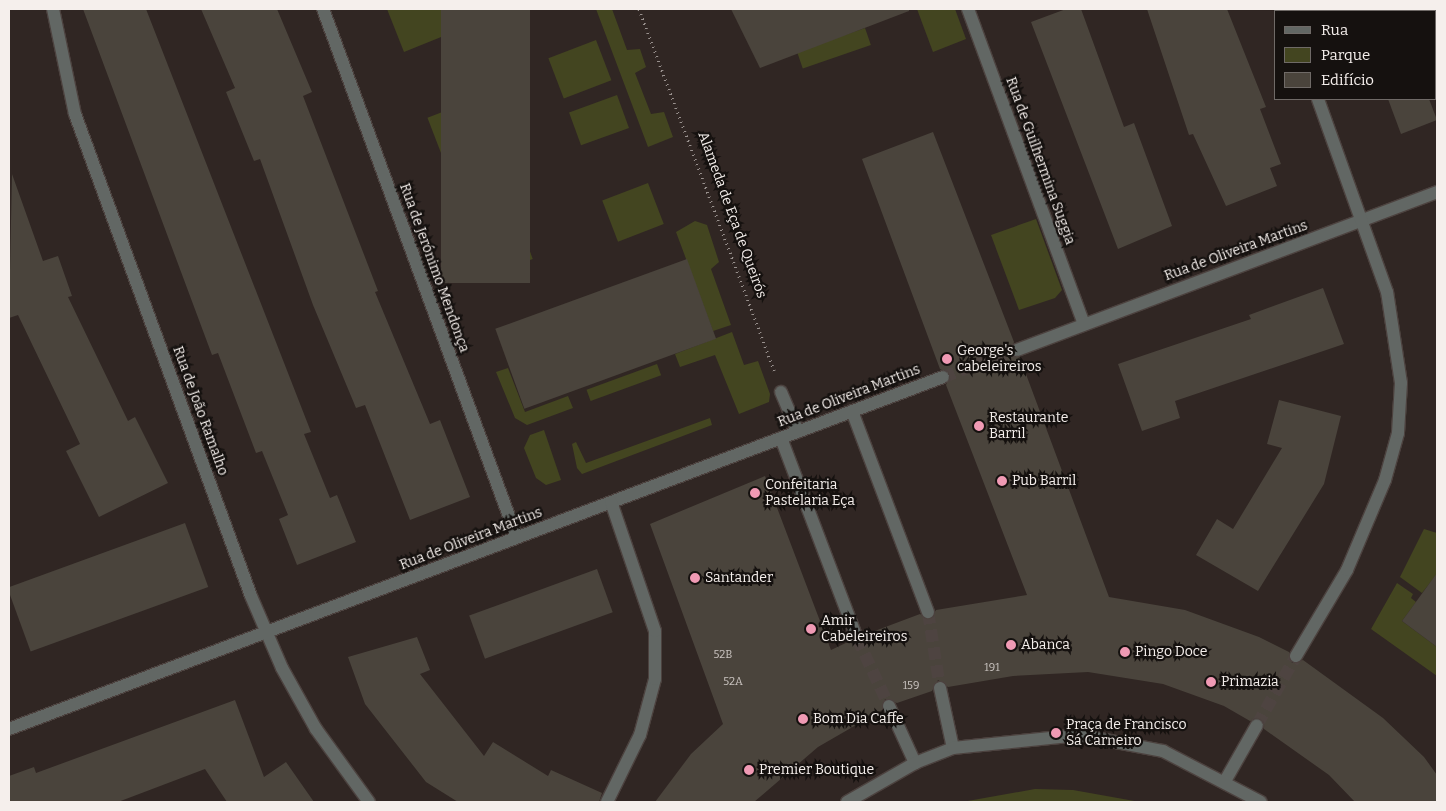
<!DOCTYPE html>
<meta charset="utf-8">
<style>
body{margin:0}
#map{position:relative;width:1446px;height:811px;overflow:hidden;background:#302623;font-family:Bitter,serif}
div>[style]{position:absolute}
.green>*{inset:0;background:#434520;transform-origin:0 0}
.building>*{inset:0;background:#4a443c;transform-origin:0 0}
.minor-tunnel>*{height:12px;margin-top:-6px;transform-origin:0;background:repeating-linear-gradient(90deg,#4e4441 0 12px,transparent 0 18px)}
.path>*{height:3px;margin-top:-1.5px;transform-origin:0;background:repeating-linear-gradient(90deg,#99918e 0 1px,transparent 0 5px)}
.roads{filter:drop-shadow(1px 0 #4c423f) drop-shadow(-1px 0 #4c423f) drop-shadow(0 1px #4c423f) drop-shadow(0 -1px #4c423f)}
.minor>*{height:12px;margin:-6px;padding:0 6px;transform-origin:6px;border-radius:6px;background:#626764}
.dots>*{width:14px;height:14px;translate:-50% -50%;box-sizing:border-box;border:2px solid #15110f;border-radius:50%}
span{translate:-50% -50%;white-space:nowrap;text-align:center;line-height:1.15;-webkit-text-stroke:4.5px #15110f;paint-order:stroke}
.number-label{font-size:11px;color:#cac4c0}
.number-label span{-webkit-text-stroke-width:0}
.street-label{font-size:14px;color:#f5efec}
.poi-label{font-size:14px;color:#f5efec}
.left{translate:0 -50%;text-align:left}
.frame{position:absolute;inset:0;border:10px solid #f5efec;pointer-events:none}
.legend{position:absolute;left:1274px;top:10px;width:162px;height:90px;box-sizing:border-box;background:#15110f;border:1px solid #6f6a67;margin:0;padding:6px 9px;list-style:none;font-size:15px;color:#f5efec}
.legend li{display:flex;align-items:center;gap:10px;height:25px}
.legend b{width:25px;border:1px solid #6f6a67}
</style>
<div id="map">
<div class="green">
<div style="clip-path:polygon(387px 9px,441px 9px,451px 33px,404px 52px)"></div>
<div style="clip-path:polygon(596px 9px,612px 9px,627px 50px,640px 49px,646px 67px,635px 73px,651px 114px,664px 112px,673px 137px,648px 147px)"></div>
<div style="clip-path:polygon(917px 9px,955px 9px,966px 39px,933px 52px)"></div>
<div style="left:865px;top:28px;width:18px;height:72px;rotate:71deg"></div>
<div style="left:596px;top:40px;width:43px;height:51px;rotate:69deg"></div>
<div style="left:617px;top:95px;width:35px;height:51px;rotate:70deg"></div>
<div style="left:476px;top:99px;width:50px;height:52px;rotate:69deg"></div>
<div style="left:648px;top:183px;width:44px;height:49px;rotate:69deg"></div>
<div style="left:516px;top:213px;width:49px;height:49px;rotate:70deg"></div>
<div style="clip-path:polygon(1036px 219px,1062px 290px,1055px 298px,1019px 310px,991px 235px)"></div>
<div style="clip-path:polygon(695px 221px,707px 225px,719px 262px,711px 269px,731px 325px,713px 331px,676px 232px)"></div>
<div style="clip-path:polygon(732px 332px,744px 365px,758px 361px,770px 394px,769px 402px,739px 414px,715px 355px,680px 367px,675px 354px)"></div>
<div style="left:657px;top:364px;width:12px;height:75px;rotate:70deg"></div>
<div style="clip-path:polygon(508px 368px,525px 412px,568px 396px,573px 408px,527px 425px,515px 418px,496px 372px)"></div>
<div style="clip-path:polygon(710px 418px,712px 425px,582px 474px,577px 468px,572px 444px,576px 442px,586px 463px)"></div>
<div style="clip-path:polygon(544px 430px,561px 480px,546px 485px,536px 478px,524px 448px,530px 435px)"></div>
<div style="clip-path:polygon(1424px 529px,1437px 533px,1437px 574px,1422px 593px,1400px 577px)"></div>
<div style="clip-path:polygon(1397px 583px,1413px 594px,1411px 598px,1416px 602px,1402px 621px,1437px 647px,1437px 676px,1371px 629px)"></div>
<div style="clip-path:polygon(1035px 789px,1073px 790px,1140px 802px,962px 802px)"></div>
</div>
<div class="building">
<div style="clip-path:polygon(83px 9px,146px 9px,311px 432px,304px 434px,330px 498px,337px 495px,356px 542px,297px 565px,279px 519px,288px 515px,262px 451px,256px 453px,218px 353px,212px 355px)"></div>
<div style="clip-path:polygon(201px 9px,277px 9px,312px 92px,303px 96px,378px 291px,375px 292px,430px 424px,440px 420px,470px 497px,410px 520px,365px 405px,356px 408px,313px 305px,260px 159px,254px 161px,226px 92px,235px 88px)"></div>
<div style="left:441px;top:9px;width:89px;height:274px"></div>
<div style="clip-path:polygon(731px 9px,909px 9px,909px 11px,760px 68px)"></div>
<div style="clip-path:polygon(1066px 9px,1081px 9px,1124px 127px,1134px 123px,1172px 226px,1118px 249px,1031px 22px)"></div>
<div style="clip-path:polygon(1147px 9px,1227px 9px,1266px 107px,1260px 109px,1281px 164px,1270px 168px,1277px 186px,1226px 206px,1193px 134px,1189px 135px)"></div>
<div style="clip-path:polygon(1388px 99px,1429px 99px,1437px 120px,1401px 134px)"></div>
<div style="clip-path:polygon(933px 132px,1014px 342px,1010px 353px,1020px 358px,1109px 597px,1185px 610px,1259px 637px,1289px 652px,1292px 663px,1303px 660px,1383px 718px,1424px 757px,1437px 775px,1437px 802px,1355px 802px,1329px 775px,1264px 729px,1261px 718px,1250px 721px,1224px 706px,1163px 684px,1088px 672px,1013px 676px,948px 687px,938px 680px,932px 691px,897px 703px,885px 699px,882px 710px,818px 747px,754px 802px,655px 802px,691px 754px,723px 724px,650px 524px,765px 476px,831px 650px,850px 641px,860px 645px,864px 635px,920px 614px,930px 620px,936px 610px,1027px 595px,946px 385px,950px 374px,940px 369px,862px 159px)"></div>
<div style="clip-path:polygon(12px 174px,43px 261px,58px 256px,72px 296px,68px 297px,128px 421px,135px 417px,168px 483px,99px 517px,66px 451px,80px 444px,18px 315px,9px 318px)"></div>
<div style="left:687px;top:259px;width:85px;height:204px;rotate:70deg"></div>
<div style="clip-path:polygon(1323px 288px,1344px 344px,1175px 401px,1180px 418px,1142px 431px,1118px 364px,1251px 319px,1249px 315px)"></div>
<div style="clip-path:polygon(1279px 400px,1341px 416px,1324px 484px,1258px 591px,1196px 555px,1217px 519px,1233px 529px,1282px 448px,1267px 444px)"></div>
<div style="left:185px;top:523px;width:68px;height:189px;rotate:70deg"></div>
<div style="left:597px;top:569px;width:46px;height:136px;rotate:70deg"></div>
<div style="clip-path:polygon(1437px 573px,1437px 647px,1402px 621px)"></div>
<div style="clip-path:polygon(417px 637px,430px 670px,420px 674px,484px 756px,493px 742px,548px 776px,551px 770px,602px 793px,599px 802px,458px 802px,426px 782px,365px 704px,348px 657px)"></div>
<div style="clip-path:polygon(235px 700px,264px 777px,286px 762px,314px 802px,227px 802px,205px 769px,118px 802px,9px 802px,9px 776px,34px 767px,36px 773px)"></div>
</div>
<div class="minor-tunnel">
<div style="left:943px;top:377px;width:79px;rotate:-20deg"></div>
<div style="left:928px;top:612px;width:77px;rotate:81deg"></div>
<div style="left:857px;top:638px;width:75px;rotate:64.8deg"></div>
<div style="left:1257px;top:725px;width:79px;rotate:-60.5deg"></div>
</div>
<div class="path">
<div style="left:639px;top:9px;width:386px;rotate:69.5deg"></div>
</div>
<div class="roads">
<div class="minor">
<div style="left:53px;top:9px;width:107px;rotate:78.2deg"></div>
<div style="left:75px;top:114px;width:513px;rotate:69.94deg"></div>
<div style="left:251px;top:596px;width:78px;rotate:66.7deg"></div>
<div style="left:282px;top:668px;width:70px;rotate:60.9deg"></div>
<div style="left:316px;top:729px;width:90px;rotate:54deg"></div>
<div style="left:323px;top:9px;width:563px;rotate:69.86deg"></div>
<div style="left:968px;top:9px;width:336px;rotate:69.8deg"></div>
<div style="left:1283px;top:9px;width:2px;rotate:63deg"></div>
<div style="left:1017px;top:350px;width:449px;rotate:-20.6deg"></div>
<div style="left:781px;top:392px;width:43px;rotate:67deg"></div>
<div style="left:852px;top:411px;width:215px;rotate:69.3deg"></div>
<div style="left:781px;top:438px;width:214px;rotate:69.2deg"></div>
<div style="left:1296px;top:656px;width:100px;rotate:-59.3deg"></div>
<div style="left:1347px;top:570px;width:98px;rotate:-67.1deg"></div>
<div style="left:1385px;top:480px;width:49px;rotate:-74.5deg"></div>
<div style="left:1398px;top:433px;width:50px;rotate:-86.6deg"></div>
<div style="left:1401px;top:383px;width:92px;rotate:-98.7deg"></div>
<div style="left:1387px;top:292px;width:205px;rotate:-109.7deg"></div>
<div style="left:940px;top:688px;width:61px;rotate:77.8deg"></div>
<div style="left:889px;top:706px;width:63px;rotate:65.5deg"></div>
<div style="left:9px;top:729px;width:998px;rotate:-20.65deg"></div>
<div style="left:1225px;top:781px;width:64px;rotate:-60.3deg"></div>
<div style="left:607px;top:802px;width:75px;rotate:-63.8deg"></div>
<div style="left:640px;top:735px;width:58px;rotate:-75deg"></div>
<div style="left:655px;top:679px;width:48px;rotate:-90deg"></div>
<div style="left:655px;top:631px;width:136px;rotate:-108.8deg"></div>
<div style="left:847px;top:802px;width:78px;rotate:-29.8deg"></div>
<div style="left:915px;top:763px;width:41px;rotate:-21.5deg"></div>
<div style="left:953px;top:748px;width:127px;rotate:-5.9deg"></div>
<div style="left:1079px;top:735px;width:86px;rotate:10.8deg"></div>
<div style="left:1163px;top:751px;width:110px;rotate:27.5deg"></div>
</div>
</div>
<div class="dots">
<div style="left:947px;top:359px;background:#f09ab4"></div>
<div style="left:979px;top:426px;background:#f09ab4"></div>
<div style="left:1002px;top:481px;background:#f09ab4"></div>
<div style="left:755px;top:493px;background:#f09ab4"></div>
<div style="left:695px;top:578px;background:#f09ab4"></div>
<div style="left:811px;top:629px;background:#f09ab4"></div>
<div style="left:1011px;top:645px;background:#f09ab4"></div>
<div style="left:1125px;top:652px;background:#f09ab4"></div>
<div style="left:1211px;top:682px;background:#f09ab4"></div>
<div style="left:803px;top:719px;background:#f09ab4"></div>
<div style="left:1056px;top:733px;background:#f09ab4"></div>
<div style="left:749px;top:770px;background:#f09ab4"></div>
</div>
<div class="number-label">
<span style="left:723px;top:655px">52B</span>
<span style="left:992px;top:668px">191</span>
<span style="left:733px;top:682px">52A</span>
<span style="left:911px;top:686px">159</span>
</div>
<div class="street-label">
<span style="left:1040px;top:161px;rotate:70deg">Rua de Guilhermina Suggia</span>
<span style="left:732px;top:215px;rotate:70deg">Alameda de Eça de Queirós</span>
<span style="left:1236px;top:251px;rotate:-20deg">Rua de Oliveira Martins</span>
<span style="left:434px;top:268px;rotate:70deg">Rua de Jerónimo Mendonça</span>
<span style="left:849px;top:396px;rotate:-21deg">Rua de Oliveira Martins</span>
<span style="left:200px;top:411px;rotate:70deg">Rua de João Ramalho</span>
<span style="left:471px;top:539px;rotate:-21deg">Rua de Oliveira Martins</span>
</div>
<div class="poi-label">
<span class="left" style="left:957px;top:359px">George's<br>cabeleireiros</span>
<span class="left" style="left:989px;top:426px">Restaurante<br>Barril</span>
<span class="left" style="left:1012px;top:481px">Pub Barril</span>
<span class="left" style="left:765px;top:493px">Confeitaria<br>Pastelaria Eça</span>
<span class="left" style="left:705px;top:578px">Santander</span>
<span class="left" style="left:821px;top:629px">Amir<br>Cabeleireiros</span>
<span class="left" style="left:1021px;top:645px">Abanca</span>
<span class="left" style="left:1135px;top:652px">Pingo Doce</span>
<span class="left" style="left:1221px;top:682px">Primazia</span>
<span class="left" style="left:813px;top:719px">Bom Dia Caffe</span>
<span class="left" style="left:1066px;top:733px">Praça de Francisco<br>Sá Carneiro</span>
<span class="left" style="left:759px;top:770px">Premier Boutique</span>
</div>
<div class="frame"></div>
<ul class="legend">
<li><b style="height:6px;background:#626764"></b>Rua</li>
<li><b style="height:14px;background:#434520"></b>Parque</li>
<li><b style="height:14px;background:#4a443c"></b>Edifício</li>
</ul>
</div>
